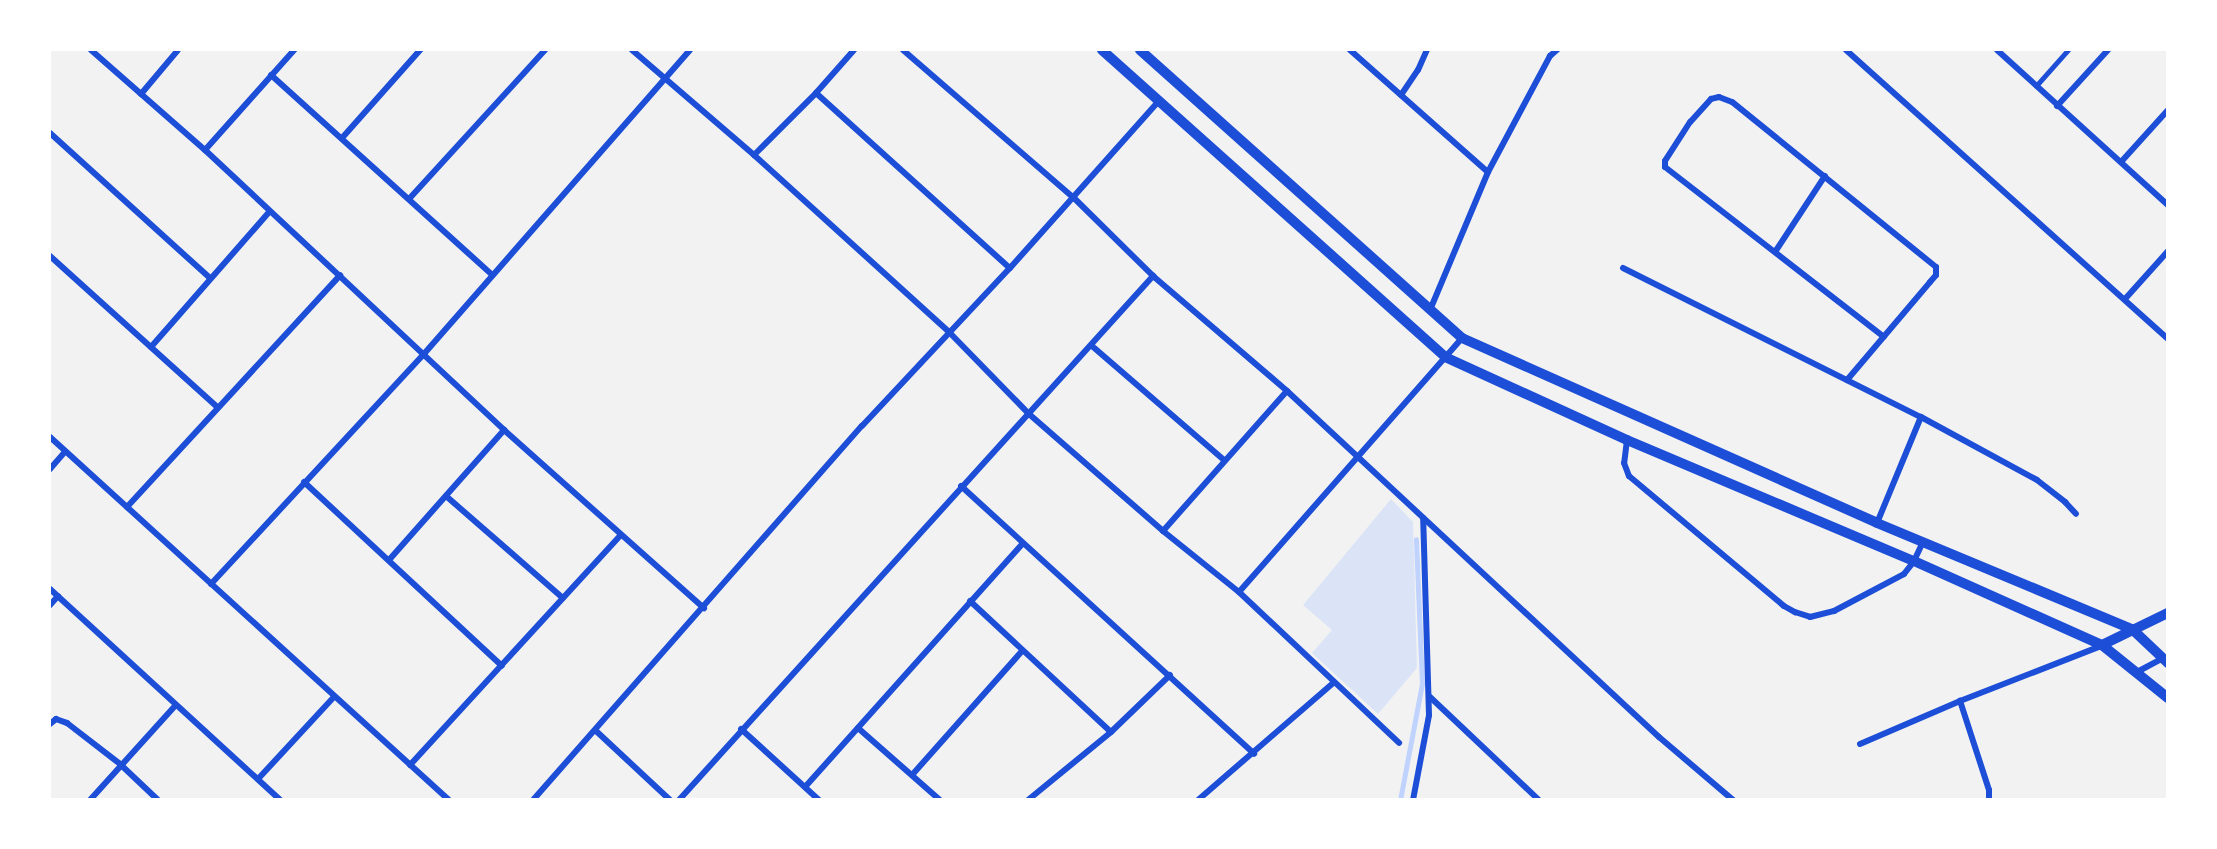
<!DOCTYPE html>
<style>
body{margin:0}
#map{position:relative;width:2217px;height:849px;overflow:hidden;background:#f2f2f2;font-family:"Golos Text",sans-serif}
div>[style]{position:absolute}
.green>*{inset:0;background:#dbe4f7}
.stream>*{height:5px;margin:-2.5px;padding:0 2.5px;transform-origin:2.5px;border-radius:2.5px;background:#bfd3fe}
.service>*{height:4.5px;margin:-2.25px;padding:0 2.25px;transform-origin:2.25px;border-radius:2.25px;background:#1d4ed8}
.minor>*{height:6px;margin:-3px;padding:0 3px;transform-origin:3px;border-radius:3px;background:#1d4ed8}
.tertiary>*{height:10px;margin:-5px;padding:0 5px;transform-origin:5px;border-radius:5px;background:#1d4ed8}
span{translate:-50% -50%;white-space:nowrap;text-align:center;line-height:1.15;-webkit-text-stroke:4.5px #fff;paint-order:stroke}
.frame{position:absolute;inset:0;border:51px solid #fff;pointer-events:none}
</style>
<div id="map">
<div class="green">
<div style="clip-path:polygon(1391px 499px,1413px 522px,1417px 668px,1378px 714px,1312px 653px,1332px 630px,1303px 605px)"></div>
</div>
<div class="stream">
<div style="left:1400px;top:800px;width:118px;rotate:-79.3deg"></div>
<div style="left:1422px;top:684px;width:145px;rotate:-92.4deg"></div>
</div>
<div class="service">
<div style="left:2036px;top:86px;width:48px;rotate:-48.4deg"></div>
</div>
<div class="minor">
<div style="left:91px;top:50px;width:152px;rotate:41.3deg"></div>
<div style="left:205px;top:150px;width:410px;rotate:43.1deg"></div>
<div style="left:504px;top:430px;width:268px;rotate:41.7deg"></div>
<div style="left:632px;top:50px;width:161px;rotate:40.7deg"></div>
<div style="left:754px;top:155px;width:263px;rotate:42.2deg"></div>
<div style="left:949px;top:332px;width:115px;rotate:45.7deg"></div>
<div style="left:1029px;top:414px;width:178px;rotate:41.1deg"></div>
<div style="left:1163px;top:531px;width:97px;rotate:38.8deg"></div>
<div style="left:1239px;top:592px;width:220px;rotate:43.3deg"></div>
<div style="left:903px;top:50px;width:226px;rotate:40.9deg"></div>
<div style="left:1074px;top:198px;width:111px;rotate:44.6deg"></div>
<div style="left:1153px;top:276px;width:177px;rotate:40.6deg"></div>
<div style="left:1287px;top:391px;width:508px;rotate:42.93deg"></div>
<div style="left:1659px;top:737px;width:97px;rotate:40.4deg"></div>
<div style="left:1350px;top:50px;width:184px;rotate:41.5deg"></div>
<div style="left:1846px;top:50px;width:433px;rotate:41.9deg"></div>
<div style="left:1997px;top:50px;width:231px;rotate:42.2deg"></div>
<div style="left:271px;top:75px;width:297px;rotate:42.1deg"></div>
<div style="left:816px;top:93px;width:261px;rotate:42.1deg"></div>
<div style="left:141px;top:94px;width:57px;rotate:-49.9deg"></div>
<div style="left:1401px;top:95px;width:30px;rotate:-56deg"></div>
<div style="left:1418px;top:70px;width:22px;rotate:-66deg"></div>
<div style="left:2057px;top:106px;width:76px;rotate:-47.7deg"></div>
<div style="left:50px;top:133px;width:216px;rotate:42.2deg"></div>
<div style="left:342px;top:138px;width:118px;rotate:-48.4deg"></div>
<div style="left:205px;top:150px;width:134px;rotate:-48.3deg"></div>
<div style="left:754px;top:155px;width:88px;rotate:-45deg"></div>
<div style="left:816px;top:93px;width:57px;rotate:-48.5deg"></div>
<div style="left:2121px;top:162px;width:70px;rotate:-47.9deg"></div>
<div style="left:409px;top:199px;width:202px;rotate:-47.6deg"></div>
<div style="left:1775px;top:252px;width:91px;rotate:-56.7deg"></div>
<div style="left:50px;top:256px;width:225px;rotate:42.1deg"></div>
<div style="left:1623px;top:268px;width:333px;rotate:26.6deg"></div>
<div style="left:1921px;top:417px;width:132px;rotate:28.5deg"></div>
<div style="left:2037px;top:480px;width:36px;rotate:38deg"></div>
<div style="left:2065px;top:502px;width:16px;rotate:47deg"></div>
<div style="left:2125px;top:299px;width:64px;rotate:-48.1deg"></div>
<div style="left:1430px;top:310px;width:150px;rotate:-67.2deg"></div>
<div style="left:1488px;top:172px;width:132px;rotate:-61.9deg"></div>
<div style="left:1550px;top:56px;width:9px;rotate:-41deg"></div>
<div style="left:1092px;top:346px;width:174px;rotate:40.8deg"></div>
<div style="left:151px;top:347px;width:179px;rotate:-48.8deg"></div>
<div style="left:1847px;top:380px;width:128px;rotate:-49.7deg"></div>
<div style="left:1930px;top:282px;width:9px;rotate:-49deg"></div>
<div style="left:1936px;top:275px;width:8px;rotate:-90deg"></div>
<div style="left:1936px;top:267px;width:262px;rotate:-141deg"></div>
<div style="left:1732px;top:102px;width:14px;rotate:-159deg"></div>
<div style="left:1719px;top:97px;width:8px;rotate:166deg"></div>
<div style="left:1711px;top:99px;width:31px;rotate:132deg"></div>
<div style="left:1690px;top:122px;width:46px;rotate:122.7deg"></div>
<div style="left:1665px;top:161px;width:6px;rotate:90deg"></div>
<div style="left:1665px;top:167px;width:277px;rotate:37.8deg"></div>
<div style="left:50px;top:437px;width:539px;rotate:42.3deg"></div>
<div style="left:1627px;top:440px;width:23px;rotate:97deg"></div>
<div style="left:1624px;top:463px;width:14px;rotate:69deg"></div>
<div style="left:1629px;top:476px;width:202px;rotate:40deg"></div>
<div style="left:1784px;top:606px;width:13px;rotate:29deg"></div>
<div style="left:1795px;top:612px;width:16px;rotate:18deg"></div>
<div style="left:1810px;top:617px;width:25px;rotate:-14deg"></div>
<div style="left:1834px;top:611px;width:79px;rotate:-27.9deg"></div>
<div style="left:1904px;top:574px;width:16px;rotate:-52deg"></div>
<div style="left:1914px;top:561px;width:21px;rotate:-65deg"></div>
<div style="left:50px;top:469px;width:23px;rotate:-49deg"></div>
<div style="left:304px;top:482px;width:270px;rotate:42.9deg"></div>
<div style="left:961px;top:486px;width:397px;rotate:42.4deg"></div>
<div style="left:446px;top:496px;width:155px;rotate:41.1deg"></div>
<div style="left:127px;top:507px;width:315px;rotate:-47.4deg"></div>
<div style="left:1877px;top:523px;width:115px;rotate:-67.5deg"></div>
<div style="left:1163px;top:531px;width:187px;rotate:-48.5deg"></div>
<div style="left:389px;top:560px;width:174px;rotate:-48.5deg"></div>
<div style="left:211px;top:584px;width:312px;rotate:-47.2deg"></div>
<div style="left:423px;top:355px;width:405px;rotate:-48.8deg"></div>
<div style="left:50px;top:589px;width:312px;rotate:42.5deg"></div>
<div style="left:1239px;top:592px;width:338px;rotate:-48.7deg"></div>
<div style="left:970px;top:601px;width:192px;rotate:42.9deg"></div>
<div style="left:50px;top:605px;width:12px;rotate:-48deg"></div>
<div style="left:2137px;top:672px;width:30px;rotate:-28deg"></div>
<div style="left:1430px;top:697px;width:150px;rotate:43.4deg"></div>
<div style="left:50px;top:724px;width:8px;rotate:-40deg"></div>
<div style="left:56px;top:719px;width:12px;rotate:20deg"></div>
<div style="left:67px;top:723px;width:67px;rotate:37.7deg"></div>
<div style="left:120px;top:764px;width:52px;rotate:43.5deg"></div>
<div style="left:858px;top:728px;width:109px;rotate:41.3deg"></div>
<div style="left:741px;top:729px;width:105px;rotate:42.3deg"></div>
<div style="left:595px;top:730px;width:103px;rotate:43deg"></div>
<div style="left:1860px;top:744px;width:109px;rotate:-23.3deg"></div>
<div style="left:410px;top:765px;width:312px;rotate:-47.5deg"></div>
<div style="left:912px;top:775px;width:166px;rotate:-48.4deg"></div>
<div style="left:258px;top:779px;width:112px;rotate:-47.2deg"></div>
<div style="left:805px;top:787px;width:326px;rotate:-48.2deg"></div>
<div style="left:90px;top:800px;width:127px;rotate:-47.9deg"></div>
<div style="left:533px;top:800px;width:498px;rotate:-48.7deg"></div>
<div style="left:862px;top:426px;width:216px;rotate:-46.9deg"></div>
<div style="left:1010px;top:268px;width:224px;rotate:-48.3deg"></div>
<div style="left:679px;top:800px;width:707px;rotate:-47.87deg"></div>
<div style="left:1028px;top:800px;width:107px;rotate:-39.3deg"></div>
<div style="left:1111px;top:732px;width:82px;rotate:-44deg"></div>
<div style="left:1198px;top:800px;width:180px;rotate:-40.9deg"></div>
<div style="left:1413px;top:800px;width:86px;rotate:-79.3deg"></div>
<div style="left:1429px;top:715px;width:197px;rotate:-91.7deg"></div>
<div style="left:1989px;top:800px;width:10px;rotate:-90deg"></div>
<div style="left:1989px;top:790px;width:94px;rotate:-108deg"></div>
<div style="left:1960px;top:701px;width:151px;rotate:-21.3deg"></div>
</div>
<div class="tertiary">
<div style="left:1102px;top:50px;width:460px;rotate:41.8deg"></div>
<div style="left:1445px;top:357px;width:200px;rotate:24.5deg"></div>
<div style="left:1627px;top:440px;width:311px;rotate:22.9deg"></div>
<div style="left:1914px;top:561px;width:206px;rotate:24.1deg"></div>
<div style="left:2102px;top:645px;width:85px;rotate:38.8deg"></div>
<div style="left:1140px;top:50px;width:432px;rotate:41.8deg"></div>
<div style="left:1462px;top:338px;width:454px;rotate:24deg"></div>
<div style="left:1877px;top:523px;width:276px;rotate:22.6deg"></div>
<div style="left:2132px;top:629px;width:50px;rotate:43.4deg"></div>
<div style="left:2102px;top:645px;width:73px;rotate:-25.9deg"></div>
</div>
<div class="frame"></div>
</div>
